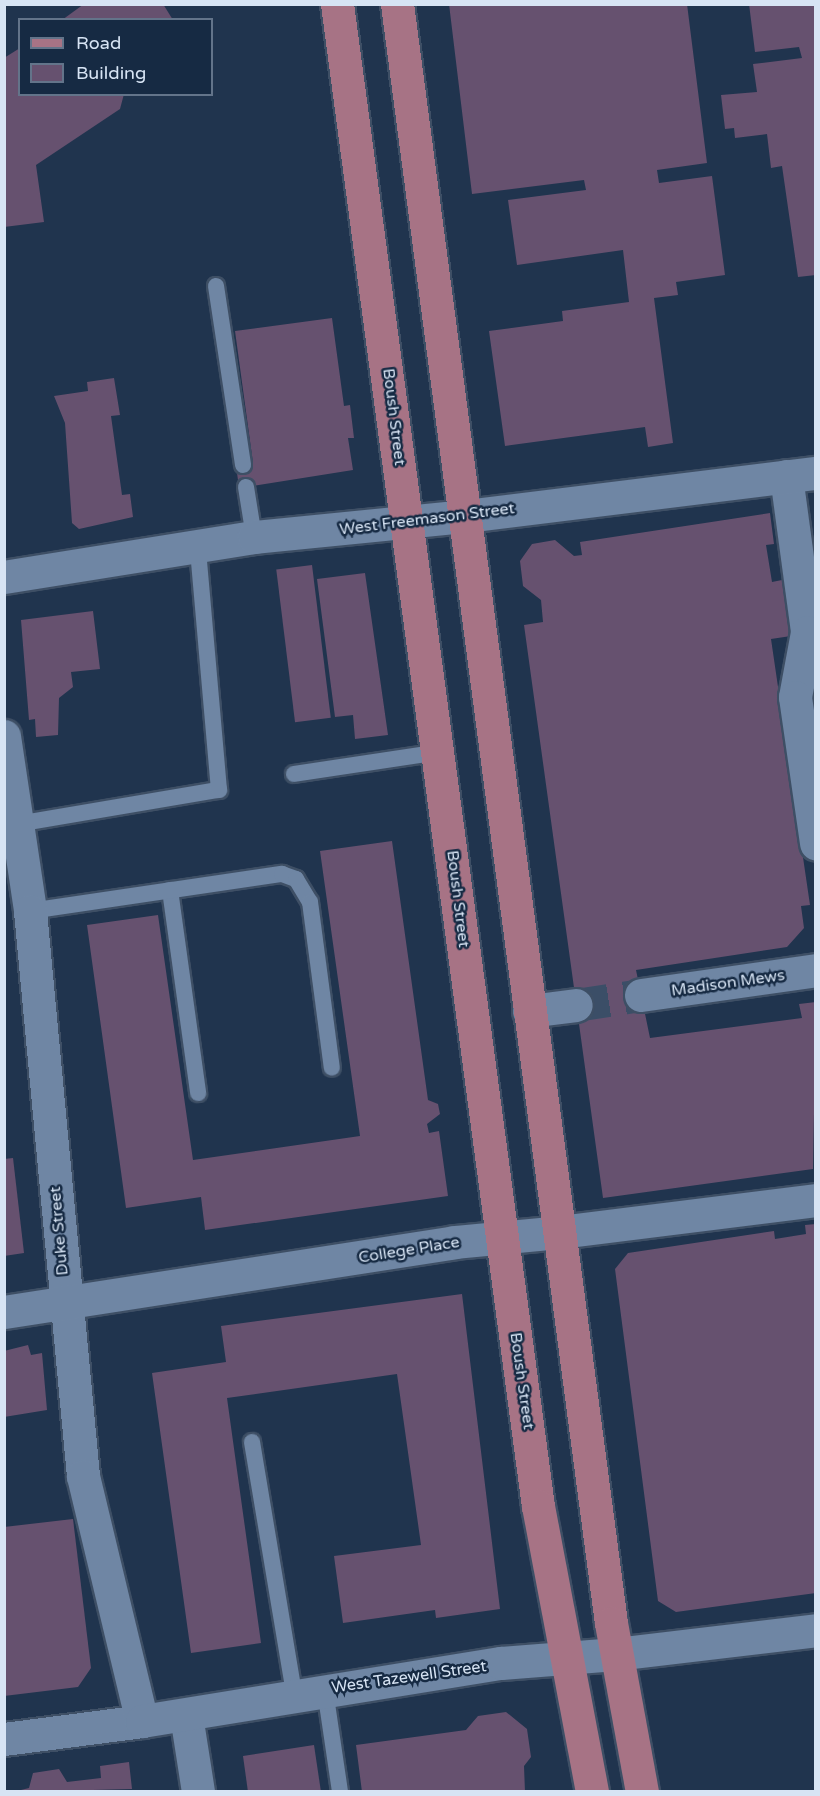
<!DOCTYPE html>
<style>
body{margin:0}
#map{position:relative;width:820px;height:1796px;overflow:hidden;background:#20344e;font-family:"Varela Round",sans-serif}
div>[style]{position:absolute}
.building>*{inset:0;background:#66516f;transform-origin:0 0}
.minor-tunnel>*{height:33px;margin-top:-16.5px;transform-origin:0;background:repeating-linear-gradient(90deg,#3b4e67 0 33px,transparent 0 49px)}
.roads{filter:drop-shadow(2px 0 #3e4f65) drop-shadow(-2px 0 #3e4f65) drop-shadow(0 2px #3e4f65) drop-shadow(0 -2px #3e4f65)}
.service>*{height:16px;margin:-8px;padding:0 8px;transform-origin:8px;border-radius:8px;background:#6f86a4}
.minor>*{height:33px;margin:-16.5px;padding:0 16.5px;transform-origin:16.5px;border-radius:16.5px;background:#6f86a4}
.tertiary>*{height:33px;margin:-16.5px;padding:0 16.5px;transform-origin:16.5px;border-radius:16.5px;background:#6f86a4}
.primary>*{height:33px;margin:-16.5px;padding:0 16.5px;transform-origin:16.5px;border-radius:16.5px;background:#a77385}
span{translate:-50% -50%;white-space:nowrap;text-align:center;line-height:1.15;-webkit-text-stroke:5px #162a43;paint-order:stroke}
.street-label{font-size:16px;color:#d7e4f4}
.frame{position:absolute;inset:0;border:6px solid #d7e4f4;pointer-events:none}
.legend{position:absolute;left:18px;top:18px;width:195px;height:78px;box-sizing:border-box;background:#162a43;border:2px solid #63748a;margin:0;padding:8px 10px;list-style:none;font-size:18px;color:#d7e4f4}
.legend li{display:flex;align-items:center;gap:12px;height:30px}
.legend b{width:30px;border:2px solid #63748a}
</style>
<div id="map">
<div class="building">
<div style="clip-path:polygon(84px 4px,163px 4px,173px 20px,62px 20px)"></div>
<div style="clip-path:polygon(449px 4px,687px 4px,707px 163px,657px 170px,659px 183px,712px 176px,725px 275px,676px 282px,678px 295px,654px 298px,673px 443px,648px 447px,645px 427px,505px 446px,489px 331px,563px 321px,562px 311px,629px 302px,623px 250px,517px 265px,508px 200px,586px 190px,584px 180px,472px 194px)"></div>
<div style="clip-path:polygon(749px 4px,816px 4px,816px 275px,798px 277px,782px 166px,771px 168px,767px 134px,735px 138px,734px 128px,725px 129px,721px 95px,757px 92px,753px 64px,802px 58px,799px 47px,755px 52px)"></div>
<div style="clip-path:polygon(20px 48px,20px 94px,124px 94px,120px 109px,36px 165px,44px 222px,4px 227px,4px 58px)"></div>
<div style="clip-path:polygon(332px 318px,344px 406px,350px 405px,354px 438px,348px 438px,353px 470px,239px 488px,236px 465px,253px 463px,235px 331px)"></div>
<div style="clip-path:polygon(114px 378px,120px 415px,111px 416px,122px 495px,130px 494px,133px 517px,79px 529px,72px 523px,65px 423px,54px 396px,88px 391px,87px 382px)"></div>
<div style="clip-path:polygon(770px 513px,774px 544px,766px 545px,772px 582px,782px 580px,791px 636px,771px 639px,810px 905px,801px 906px,804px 928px,787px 947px,636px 970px,650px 1038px,802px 1018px,799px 1004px,816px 1002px,813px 1169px,603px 1198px,524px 625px,543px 622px,541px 600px,523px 586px,520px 561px,532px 544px,555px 540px,574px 556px,582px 555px,580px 542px)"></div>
<div style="left:312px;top:565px;width:154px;height:36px;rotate:83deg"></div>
<div style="clip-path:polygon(365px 573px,388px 735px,355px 739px,353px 715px,335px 717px,317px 579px)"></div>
<div style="clip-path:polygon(93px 611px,100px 669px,71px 672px,73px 687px,59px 698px,58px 735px,36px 737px,35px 719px,29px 720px,21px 620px)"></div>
<div style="clip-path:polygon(392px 841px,428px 1100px,438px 1104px,440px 1114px,427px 1124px,429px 1133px,439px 1131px,448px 1196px,205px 1230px,201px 1197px,126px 1208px,87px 925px,158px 915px,193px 1160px,360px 1136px,320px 851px)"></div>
<div style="clip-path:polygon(13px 1158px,24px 1253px,4px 1256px,4px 1159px)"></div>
<div style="clip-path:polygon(816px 1224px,816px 1593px,676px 1612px,658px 1601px,615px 1269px,628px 1253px,774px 1231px,775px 1239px,806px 1234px,805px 1225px)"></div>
<div style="clip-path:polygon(462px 1294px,500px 1609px,436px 1618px,435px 1610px,343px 1623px,334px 1556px,421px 1545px,397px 1374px,227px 1398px,261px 1643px,191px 1653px,152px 1373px,226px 1362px,221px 1326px)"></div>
<div style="clip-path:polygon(28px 1345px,31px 1355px,42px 1353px,47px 1410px,4px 1417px,4px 1351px)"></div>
<div style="clip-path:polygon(73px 1519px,91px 1668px,78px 1687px,4px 1696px,4px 1527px)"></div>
<div style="clip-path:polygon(506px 1712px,527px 1729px,531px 1757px,524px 1766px,525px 1792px,362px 1792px,356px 1745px,466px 1730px,478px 1716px)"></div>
<div style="clip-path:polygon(314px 1745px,321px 1792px,248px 1792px,243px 1756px)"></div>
<div style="clip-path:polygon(129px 1762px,132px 1789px,13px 1792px,29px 1788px,33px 1773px,59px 1769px,67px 1782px,101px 1778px,100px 1766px)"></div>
</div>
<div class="minor-tunnel">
<div style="left:576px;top:1005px;width:66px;rotate:-8.7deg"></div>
</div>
<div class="roads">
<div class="service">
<div style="left:216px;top:286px;width:181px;rotate:81.4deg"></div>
<div style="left:246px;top:487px;width:51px;rotate:80.9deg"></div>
<div style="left:294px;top:774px;width:147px;rotate:-8.6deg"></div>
<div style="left:17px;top:824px;width:205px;rotate:-9.6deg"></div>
<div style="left:219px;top:790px;width:243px;rotate:-95deg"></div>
<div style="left:170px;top:890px;width:205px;rotate:82.1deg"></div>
<div style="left:30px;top:911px;width:255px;rotate:-8.4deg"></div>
<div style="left:282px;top:874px;width:15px;rotate:20deg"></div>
<div style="left:296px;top:879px;width:27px;rotate:59deg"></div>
<div style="left:310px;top:902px;width:167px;rotate:82.5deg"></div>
<div style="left:252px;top:1442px;width:255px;rotate:80.5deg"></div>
<div style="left:325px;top:1690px;width:103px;rotate:81.6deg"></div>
</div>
<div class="minor">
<div style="left:786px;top:476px;width:157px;rotate:82.3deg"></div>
<div style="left:807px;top:632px;width:66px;rotate:100.5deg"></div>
<div style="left:795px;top:697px;width:148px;rotate:81.8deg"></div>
<div style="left:465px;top:516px;width:354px;rotate:-7deg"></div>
<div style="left:641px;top:995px;width:177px;rotate:-8.1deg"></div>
<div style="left:529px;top:1011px;width:47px;rotate:-7.3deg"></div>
<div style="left:559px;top:1232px;width:259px;rotate:-7.1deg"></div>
<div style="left:616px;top:1654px;width:201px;rotate:-6.8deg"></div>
<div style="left:186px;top:1715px;width:78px;rotate:81.1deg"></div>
<div style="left:4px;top:1739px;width:139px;rotate:-7.4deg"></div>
</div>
<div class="tertiary">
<div style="left:4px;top:577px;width:253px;rotate:-9.1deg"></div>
<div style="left:254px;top:537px;width:212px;rotate:-5.7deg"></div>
<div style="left:4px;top:736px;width:177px;rotate:81.5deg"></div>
<div style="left:30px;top:911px;width:567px;rotate:84.64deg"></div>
<div style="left:83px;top:1476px;width:252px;rotate:76.5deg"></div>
<div style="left:142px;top:1721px;width:364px;rotate:-9.2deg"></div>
<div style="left:501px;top:1663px;width:115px;rotate:-4.5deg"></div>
<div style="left:4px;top:1312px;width:455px;rotate:-8.8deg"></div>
<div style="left:454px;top:1242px;width:105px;rotate:-5.4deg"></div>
</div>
<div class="primary">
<div style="left:337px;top:4px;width:1515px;rotate:82.38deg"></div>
<div style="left:538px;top:1506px;width:291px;rotate:79.3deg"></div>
<div style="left:397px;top:4px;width:1633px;rotate:82.47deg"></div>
<div style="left:611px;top:1623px;width:172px;rotate:79.6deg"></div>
</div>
</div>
<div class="street-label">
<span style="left:394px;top:417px;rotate:83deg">Boush Street</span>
<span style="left:427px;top:519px;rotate:-7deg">West Freemason Street</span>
<span style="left:458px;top:899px;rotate:83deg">Boush Street</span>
<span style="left:728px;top:983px;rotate:-8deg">Madison Mews</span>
<span style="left:59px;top:1231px;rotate:-95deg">Duke Street</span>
<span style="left:409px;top:1250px;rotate:-9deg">College Place</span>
<span style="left:522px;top:1381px;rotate:82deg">Boush Street</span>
<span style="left:409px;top:1677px;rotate:-8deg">West Tazewell Street</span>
</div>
<div class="frame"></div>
<ul class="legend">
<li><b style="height:8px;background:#a77385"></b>Road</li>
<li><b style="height:16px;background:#66516f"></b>Building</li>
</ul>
</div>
